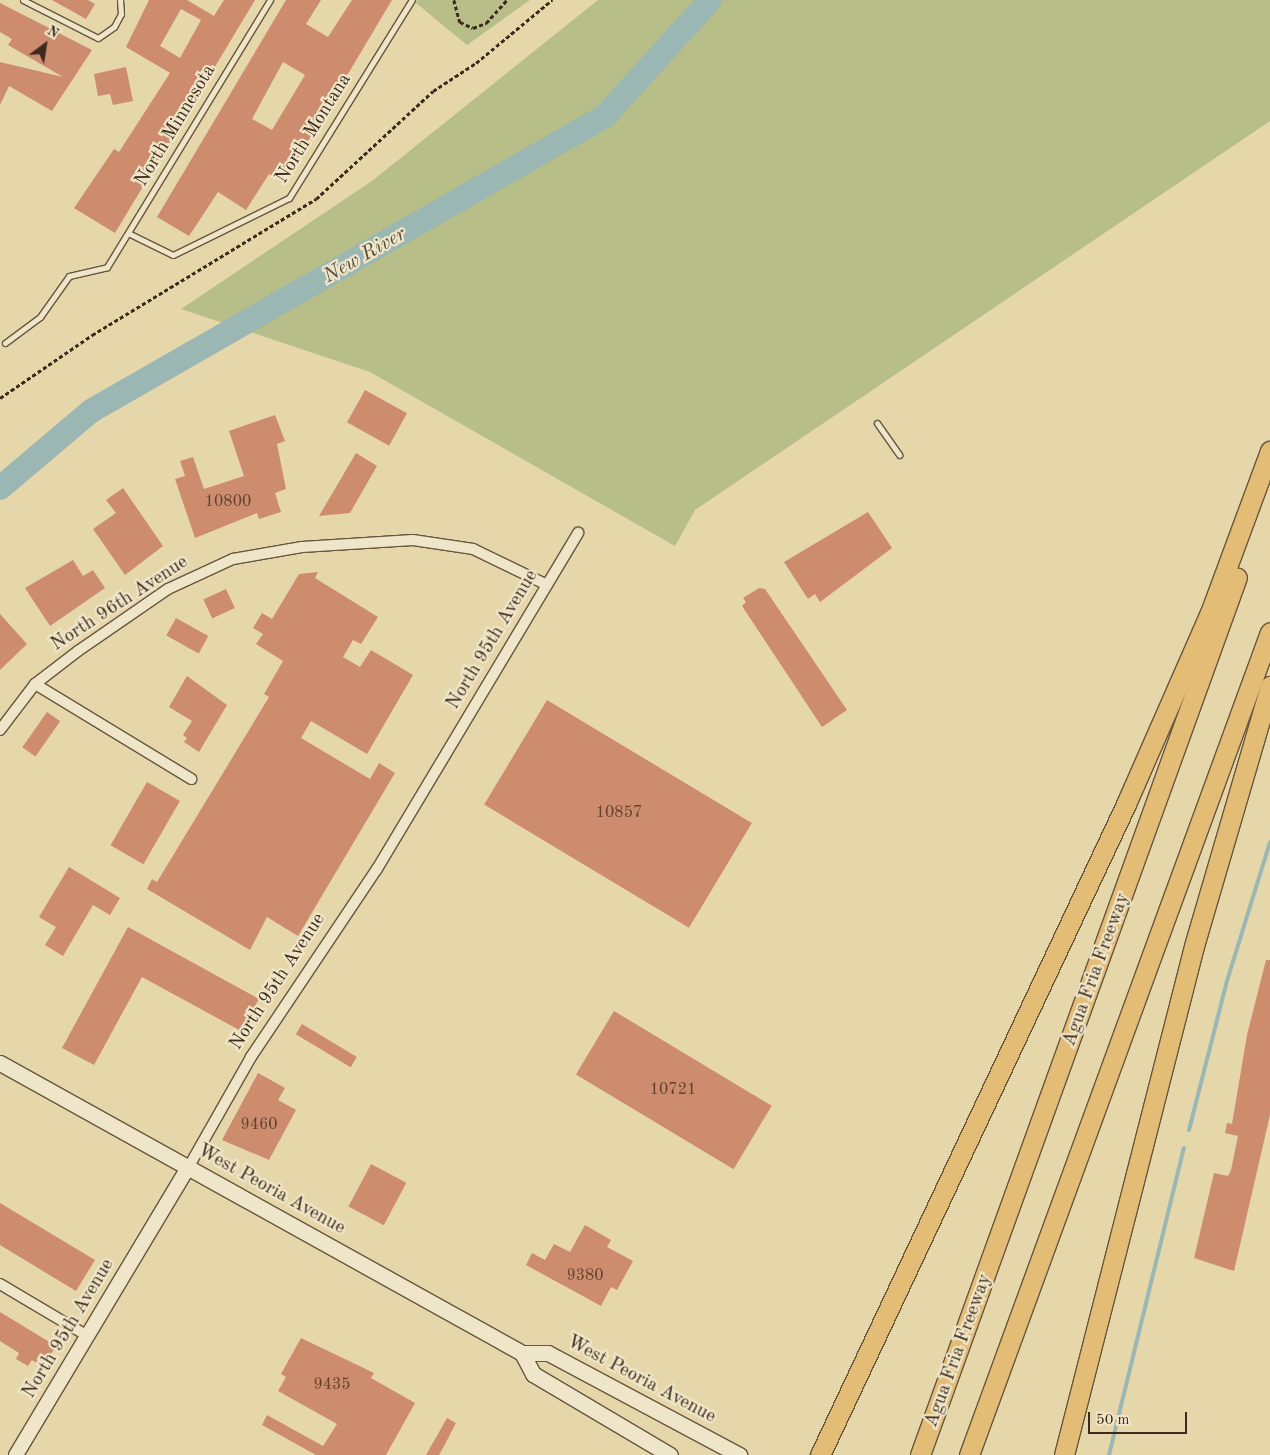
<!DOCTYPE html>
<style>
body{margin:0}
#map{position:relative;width:1270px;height:1455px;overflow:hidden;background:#e6d7ab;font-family:"Old Standard TT",serif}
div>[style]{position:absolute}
.green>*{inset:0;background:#b7be87}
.stream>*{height:4px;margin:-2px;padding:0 2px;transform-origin:2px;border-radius:2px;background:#9ab7b4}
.river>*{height:24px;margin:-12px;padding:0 12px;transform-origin:12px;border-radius:12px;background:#9ab7b4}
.building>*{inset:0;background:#cd8c6e;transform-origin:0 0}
.path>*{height:2.5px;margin-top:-1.25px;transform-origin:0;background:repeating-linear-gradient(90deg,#3d2a1a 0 4px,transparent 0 6.5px)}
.roads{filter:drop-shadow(1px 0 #67553e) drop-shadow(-1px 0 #67553e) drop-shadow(0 1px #67553e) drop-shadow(0 -1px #67553e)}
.service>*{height:5px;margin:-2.5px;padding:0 2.5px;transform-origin:2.5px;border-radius:2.5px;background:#efe5c8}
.minor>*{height:10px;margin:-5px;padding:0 5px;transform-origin:5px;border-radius:5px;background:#efe5c8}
.tertiary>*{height:14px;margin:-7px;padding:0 7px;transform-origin:7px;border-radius:7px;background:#efe5c8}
.secondary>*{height:15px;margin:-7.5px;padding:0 7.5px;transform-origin:7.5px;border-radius:7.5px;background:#efe5c8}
.motorway>*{height:19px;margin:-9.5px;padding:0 9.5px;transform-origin:9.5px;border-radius:9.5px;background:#e3bc76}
span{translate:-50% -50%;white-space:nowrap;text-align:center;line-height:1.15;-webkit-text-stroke:4.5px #efe5c8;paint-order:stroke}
.number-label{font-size:16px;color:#61422f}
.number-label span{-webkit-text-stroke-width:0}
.street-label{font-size:19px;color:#3d2a1a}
.water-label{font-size:20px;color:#544d40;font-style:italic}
.north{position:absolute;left:20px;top:20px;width:50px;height:50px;-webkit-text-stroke:4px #efe5c8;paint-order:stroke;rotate:31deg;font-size:14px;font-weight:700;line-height:20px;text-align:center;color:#3d2a1a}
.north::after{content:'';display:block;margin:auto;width:18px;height:22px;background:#3d2a1a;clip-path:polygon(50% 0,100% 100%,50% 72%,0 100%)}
.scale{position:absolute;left:1088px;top:1412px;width:99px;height:22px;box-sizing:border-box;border:2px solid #3d2a1a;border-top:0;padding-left:6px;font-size:15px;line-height:18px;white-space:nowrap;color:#3d2a1a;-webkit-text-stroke:4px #efe5c8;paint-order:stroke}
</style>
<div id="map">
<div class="green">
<div style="clip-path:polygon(418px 0,530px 0,467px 45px,416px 3px)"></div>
<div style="clip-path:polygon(598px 0,1270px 0,1270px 121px,695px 510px,675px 546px,370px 372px,181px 309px,372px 181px)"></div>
</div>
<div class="stream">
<div style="left:1189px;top:1130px;width:154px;rotate:-75.7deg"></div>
<div style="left:1227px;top:981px;width:145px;rotate:-72.8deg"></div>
<div style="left:1109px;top:1455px;width:316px;rotate:-76.3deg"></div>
</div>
<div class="river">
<div style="left:0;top:488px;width:119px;rotate:-40.2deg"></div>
<div style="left:91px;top:411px;width:593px;rotate:-29.85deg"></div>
<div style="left:605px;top:116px;width:156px;rotate:-47.8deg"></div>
</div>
<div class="building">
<div style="clip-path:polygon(52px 0,88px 0,95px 4px,86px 19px)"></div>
<div style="clip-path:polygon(evenodd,149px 0,187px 0,214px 16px,224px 0,255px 0,115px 233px,74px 208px,114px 149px,119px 152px,170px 73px,126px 47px,149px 0,181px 9px,201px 20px,180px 58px,160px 46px,181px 9px)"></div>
<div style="clip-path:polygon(evenodd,286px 0,321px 0,306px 24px,328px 37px,352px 0,392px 0,289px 173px,278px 167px,272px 176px,269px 174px,246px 210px,218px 192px,189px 236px,157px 217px,286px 0,283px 62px,305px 75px,272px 130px,252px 119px,283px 62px)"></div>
<div style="clip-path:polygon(0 3px,92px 50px,52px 111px,9px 86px,0 105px,0 62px,63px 77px,8px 45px,12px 39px,0 32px)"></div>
<div style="clip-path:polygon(126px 67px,133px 101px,113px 105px,110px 94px,98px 96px,94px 74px)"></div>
<div style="left:365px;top:390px;width:48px;height:37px;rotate:29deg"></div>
<div style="clip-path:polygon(275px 415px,285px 441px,277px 444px,286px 489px,275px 493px,281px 512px,259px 519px,257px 513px,195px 538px,175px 479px,185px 476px,180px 461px,193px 457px,204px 489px,244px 476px,229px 431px)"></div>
<div style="clip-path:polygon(356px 453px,377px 466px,350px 513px,319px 516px)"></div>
<div style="clip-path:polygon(123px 488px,163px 546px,125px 575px,93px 529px,116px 513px,106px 500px)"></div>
<div style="clip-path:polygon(868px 512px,892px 548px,820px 602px,815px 594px,808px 599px,784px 562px)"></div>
<div style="clip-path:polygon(73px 560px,83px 576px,93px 570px,105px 588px,50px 626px,25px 588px)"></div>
<div style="clip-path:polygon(318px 572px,315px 578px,378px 617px,361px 644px,353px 640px,343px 657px,360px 667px,371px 650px,413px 675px,367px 754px,311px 721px,301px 738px,370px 779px,379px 763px,395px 773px,298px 936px,267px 917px,250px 950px,147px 889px,152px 879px,157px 882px,269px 697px,264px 694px,283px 661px,256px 644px,263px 634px,253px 628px,262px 613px,272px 619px,299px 574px)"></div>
<div style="clip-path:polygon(759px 588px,765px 589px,847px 710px,822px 727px,742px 606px,746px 602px,743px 598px)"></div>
<div style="left:226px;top:589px;width:21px;height:25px;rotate:65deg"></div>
<div style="clip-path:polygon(0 614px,27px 644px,0 670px)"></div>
<div style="left:176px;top:618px;width:37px;height:20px;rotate:29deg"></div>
<div style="clip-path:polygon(187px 676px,227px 705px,199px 752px,184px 742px,187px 738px,183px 735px,192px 721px,169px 707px)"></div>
<div style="left:547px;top:700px;width:239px;height:122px;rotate:31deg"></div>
<div style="left:47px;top:712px;width:16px;height:43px;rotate:35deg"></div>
<div style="left:147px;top:782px;width:38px;height:73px;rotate:30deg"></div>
<div style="clip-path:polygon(69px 867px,120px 898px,110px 915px,93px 905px,63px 956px,45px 945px,56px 927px,39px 917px)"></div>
<div style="clip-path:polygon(128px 927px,259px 999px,241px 1031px,142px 977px,94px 1065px,62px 1048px)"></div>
<div style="clip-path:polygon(1266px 960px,1270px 960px,1270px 1115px,1234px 1271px,1194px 1258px,1214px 1173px,1228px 1176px,1231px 1170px,1238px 1136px,1225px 1133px,1227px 1123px,1232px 1124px,1247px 1035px)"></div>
<div style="left:614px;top:1011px;width:184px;height:74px;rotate:31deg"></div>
<div style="left:302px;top:1024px;width:64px;height:12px;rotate:31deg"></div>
<div style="clip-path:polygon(258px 1073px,285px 1088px,278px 1100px,296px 1110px,269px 1160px,222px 1140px)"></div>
<div style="left:371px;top:1164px;width:40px;height:48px;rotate:28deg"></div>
<div style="clip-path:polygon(0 1203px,95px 1260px,76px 1291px,0 1245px)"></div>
<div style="clip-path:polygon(585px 1225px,611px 1240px,607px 1247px,633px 1261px,617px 1290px,611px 1287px,601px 1306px,526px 1265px,532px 1253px,545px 1260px,554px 1244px,570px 1252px)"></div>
<div style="clip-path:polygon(0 1312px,56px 1346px,43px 1367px,32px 1360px,28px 1366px,16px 1359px,19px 1353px,0 1341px)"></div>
<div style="clip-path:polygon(301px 1338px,374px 1373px,371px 1378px,415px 1403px,386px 1455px,316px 1455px,262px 1425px,267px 1415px,323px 1446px,337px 1424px,278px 1391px,286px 1377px,281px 1374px)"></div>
<div style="clip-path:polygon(447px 1418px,456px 1423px,443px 1448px,439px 1455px,426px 1455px)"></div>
</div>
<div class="path">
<div style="left:454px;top:0;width:23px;rotate:75deg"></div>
<div style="left:460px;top:22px;width:14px;rotate:25deg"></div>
<div style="left:473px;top:28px;width:14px;rotate:-21deg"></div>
<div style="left:486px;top:23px;width:31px;rotate:-48deg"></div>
<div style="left:0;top:398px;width:112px;rotate:-34.4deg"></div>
<div style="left:92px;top:335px;width:262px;rotate:-31.3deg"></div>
<div style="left:316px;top:199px;width:159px;rotate:-42.7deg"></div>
<div style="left:433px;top:91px;width:51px;rotate:-33.1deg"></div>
<div style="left:476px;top:63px;width:99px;rotate:-39.7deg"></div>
</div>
<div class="roads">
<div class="service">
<div style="left:23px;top:0;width:84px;rotate:26.9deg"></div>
<div style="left:98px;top:38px;width:19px;rotate:-35deg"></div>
<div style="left:114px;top:27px;width:15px;rotate:-62deg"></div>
<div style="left:121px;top:14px;width:14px;rotate:-94deg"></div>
<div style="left:128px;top:233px;width:50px;rotate:26.1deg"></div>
<div style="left:173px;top:255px;width:129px;rotate:-26.2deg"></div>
<div style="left:289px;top:198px;width:233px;rotate:-58.2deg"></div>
<div style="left:5px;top:343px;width:44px;rotate:-36.6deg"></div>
<div style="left:40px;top:317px;width:50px;rotate:-54.7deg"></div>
<div style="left:69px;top:276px;width:39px;rotate:-13deg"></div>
<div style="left:107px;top:267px;width:313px;rotate:-58.6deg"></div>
<div style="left:877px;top:423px;width:39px;rotate:55deg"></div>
</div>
<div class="minor">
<div style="left:35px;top:684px;width:183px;rotate:31.3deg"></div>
<div style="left:0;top:730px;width:58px;rotate:-52.7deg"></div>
<div style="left:35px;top:684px;width:54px;rotate:-37.5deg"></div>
<div style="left:78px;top:651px;width:109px;rotate:-34.6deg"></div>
<div style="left:168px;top:589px;width:72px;rotate:-24.8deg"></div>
<div style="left:233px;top:559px;width:70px;rotate:-9.9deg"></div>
<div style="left:302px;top:547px;width:111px;rotate:-3.6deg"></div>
<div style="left:413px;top:540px;width:61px;rotate:8.5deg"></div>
<div style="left:473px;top:549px;width:82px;rotate:25.9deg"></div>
<div style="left:188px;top:1168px;width:128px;rotate:-60.4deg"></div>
<div style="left:251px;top:1057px;width:226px;rotate:-56.2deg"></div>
<div style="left:377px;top:869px;width:392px;rotate:-59.1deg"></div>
<div style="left:0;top:1284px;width:100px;rotate:30.7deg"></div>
</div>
<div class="tertiary">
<div style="left:16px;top:1455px;width:335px;rotate:-59.1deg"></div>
</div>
<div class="secondary">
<div style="left:0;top:1063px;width:597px;rotate:29.05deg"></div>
<div style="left:522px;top:1353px;width:26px"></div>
<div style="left:548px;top:1353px;width:217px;rotate:28.1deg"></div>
<div style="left:522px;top:1353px;width:24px;rotate:62deg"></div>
<div style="left:533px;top:1374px;width:159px;rotate:30.6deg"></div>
</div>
<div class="motorway">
<div style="left:820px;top:1455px;width:719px;rotate:-64.82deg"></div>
<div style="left:1126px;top:804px;width:209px;rotate:-66.3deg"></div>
<div style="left:1210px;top:613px;width:173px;rotate:-69.7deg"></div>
<div style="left:920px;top:1455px;width:933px;rotate:-70.15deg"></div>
<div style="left:969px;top:1455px;width:876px;rotate:-69.91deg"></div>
<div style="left:1064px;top:1455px;width:525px;rotate:-75.67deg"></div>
<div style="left:1194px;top:946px;width:271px;rotate:-73.7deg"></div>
</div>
</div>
<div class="number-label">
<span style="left:228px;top:502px">10800</span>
<span style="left:619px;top:813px">10857</span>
<span style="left:673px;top:1090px">10721</span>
<span style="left:259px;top:1125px">9460</span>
<span style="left:585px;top:1276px">9380</span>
<span style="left:332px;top:1385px">9435</span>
</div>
<div class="street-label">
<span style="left:176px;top:126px;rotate:-59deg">North Minnesota</span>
<span style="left:314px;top:129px;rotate:-58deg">North Montana</span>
<span style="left:120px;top:604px;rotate:-33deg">North 96th Avenue</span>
<span style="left:493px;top:640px;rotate:-59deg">North 95th Avenue</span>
<span style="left:1097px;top:970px;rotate:-70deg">Agua Fria Freeway</span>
<span style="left:278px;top:982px;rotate:-57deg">North 95th Avenue</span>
<span style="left:271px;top:1190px;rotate:29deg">West Peoria Avenue</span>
<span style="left:69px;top:1329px;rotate:-59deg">North 95th Avenue</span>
<span style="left:959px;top:1351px;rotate:-70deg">Agua Fria Freeway</span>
<span style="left:641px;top:1380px;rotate:28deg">West Peoria Avenue</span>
</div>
<div class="water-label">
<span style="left:365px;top:256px;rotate:-30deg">New River</span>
</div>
<div class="north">N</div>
<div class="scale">50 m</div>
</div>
